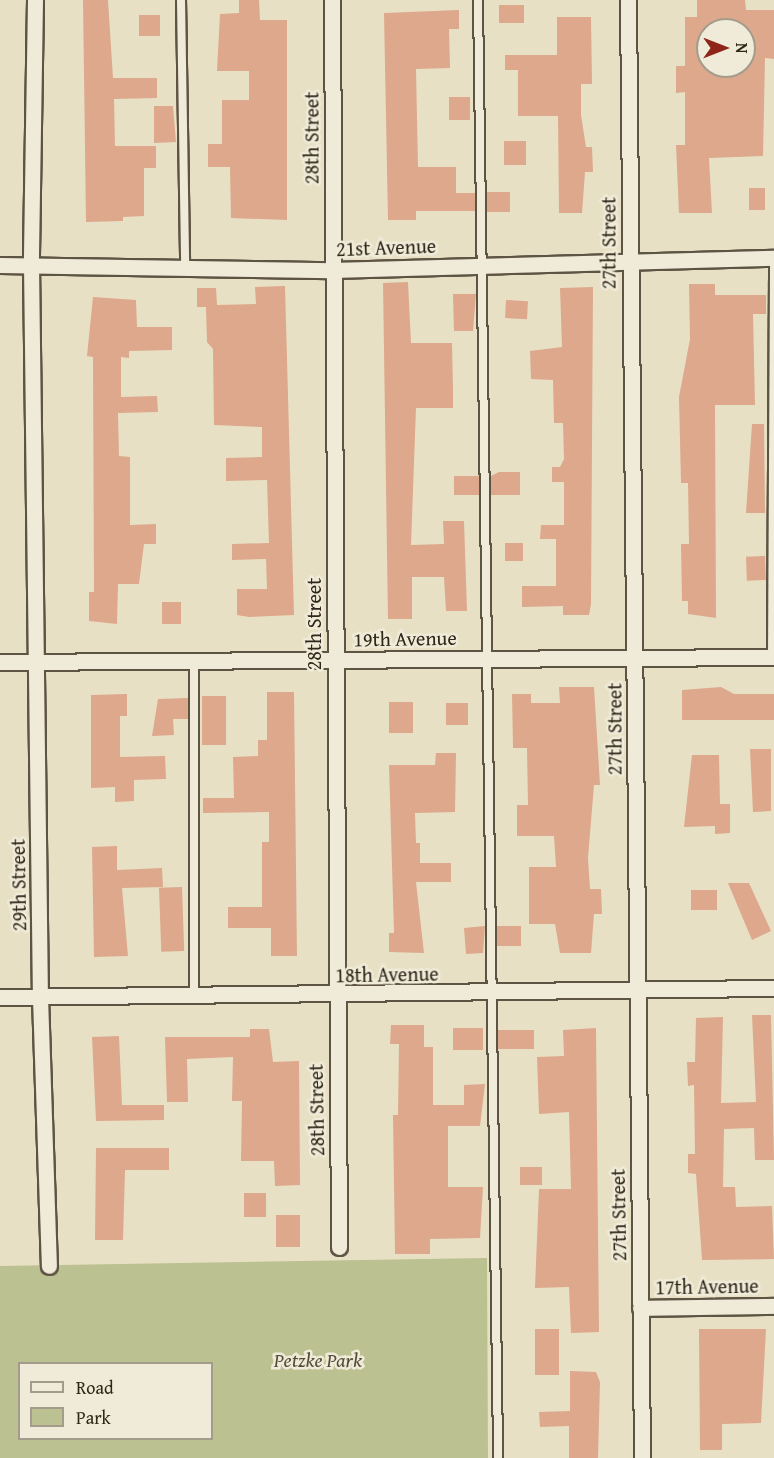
<!DOCTYPE html>
<style>
body{margin:0}
#map{position:relative;width:774px;height:1458px;overflow:hidden;background:#e8e0c4;font-family:"Gentium Book Plus",serif}
div>[style]{position:absolute}
.green>*{inset:0;background:#bbc190}
.building>*{inset:0;background:#dda88c;transform-origin:0 0}
.roads{filter:drop-shadow(2px 0 #5e5444) drop-shadow(-2px 0 #5e5444) drop-shadow(0 2px #5e5444) drop-shadow(0 -2px #5e5444)}
.lane>*{height:8px;margin:-4px;padding:0 4px;transform-origin:4px;border-radius:4px;background:#f0ebd9}
.street>*{height:15px;margin:-7.5px;padding:0 7.5px;transform-origin:7.5px;border-radius:7.5px;background:#f0ebd9}
span{translate:-50% -50%;white-space:nowrap;text-align:center;line-height:1.15;-webkit-text-stroke:5px #f0ebd9;paint-order:stroke}
.street-label{font-size:20px;color:#30261a}
.park-label{font-size:20px;color:#534d38;font-style:italic}
.legend{position:absolute;left:18px;top:1362px;width:195px;height:78px;box-sizing:border-box;background:#f0ebd9;border:2px solid #a39c8d;margin:0;padding:8px 10px;list-style:none;font-size:18px;color:#30261a}
.legend li{display:flex;align-items:center;gap:12px;height:30px}
.legend b{width:30px;border:2px solid #a39c8d}
.north{position:absolute;left:696px;top:18px;width:60px;height:60px;box-sizing:border-box;background:#f0ebd9;border:2px solid #a39c8d;border-radius:50%;rotate:90deg;font-size:16px;font-weight:700;line-height:24px;text-align:center;color:#30261a}
.north::after{content:'';display:block;margin:auto;width:21px;height:27px;background:#8f2418;clip-path:polygon(50% 0,100% 100%,50% 72%,0 100%)}
</style>
<div id="map">
<div class="green">
<div style="clip-path:polygon(evenodd,487px 1258px,488px 1458px,0 1458px,0 1266px,487px 1258px,20px 1364px,212px 1364px,212px 1438px,20px 1438px,20px 1364px)"></div>
</div>
<div class="building">
<div style="clip-path:polygon(83px 0,108px 0,113px 78px,157px 78px,157px 98px,114px 99px,115px 146px,156px 146px,156px 168px,144px 168px,144px 216px,123px 217px,123px 221px,86px 222px)"></div>
<div style="clip-path:polygon(239px 0,259px 0,260px 20px,287px 20px,287px 220px,231px 218px,230px 167px,208px 167px,208px 144px,222px 144px,222px 100px,249px 100px,249px 71px,217px 71px,220px 14px,239px 13px)"></div>
<div style="clip-path:polygon(evenodd,697px 0,745px 0,746px 10px,774px 10px,774px 59px,765px 58px,763px 156px,709px 158px,712px 213px,679px 213px,676px 145px,685px 145px,685px 92px,676px 93px,676px 66px,685px 66px,685px 17px,697px 17px,697px 0,746px 28px,746px 66px,706px 66px,706px 29px,746px 28px)"></div>
<div style="left:499px;top:5px;width:25px;height:18px"></div>
<div style="clip-path:polygon(459px 10px,459px 29px,449px 29px,450px 68px,416px 69px,418px 167px,456px 167px,456px 193px,475px 193px,475px 211px,416px 211px,416px 220px,388px 220px,384px 13px)"></div>
<div style="left:139px;top:15px;width:21px;height:21px"></div>
<div style="clip-path:polygon(557px 17px,591px 17px,592px 84px,581px 84px,581px 115px,586px 147px,592px 147px,593px 172px,585px 172px,582px 213px,559px 213px,558px 116px,518px 116px,518px 70px,505px 70px,505px 55px,557px 55px)"></div>
<div style="left:449px;top:97px;width:21px;height:23px"></div>
<div style="clip-path:polygon(154px 106px,173px 106px,176px 142px,154px 143px)"></div>
<div style="left:504px;top:141px;width:22px;height:24px"></div>
<div style="left:765px;top:188px;width:22px;height:16px;rotate:90deg"></div>
<div style="left:510px;top:192px;width:20px;height:23px;rotate:90deg"></div>
<div style="clip-path:polygon(408px 282px,411px 343px,452px 343px,453px 388px,453px 408px,416px 408px,411px 545px,444px 544px,443px 521px,464px 521px,467px 611px,446px 611px,444px 577px,412px 577px,412px 619px,388px 619px,383px 283px)"></div>
<div style="clip-path:polygon(689px 284px,715px 284px,715px 295px,766px 295px,766px 314px,753px 314px,755px 405px,715px 405px,716px 618px,688px 614px,688px 601px,682px 601px,681px 544px,689px 544px,688px 483px,681px 483px,679px 397px,690px 339px)"></div>
<div style="clip-path:polygon(285px 286px,294px 615px,249px 617px,237px 615px,237px 589px,267px 589px,266px 559px,232px 560px,232px 544px,269px 543px,267px 480px,226px 481px,226px 458px,262px 457px,262px 427px,214px 425px,213px 349px,207px 342px,206px 307px,197px 307px,197px 288px,216px 288px,217px 305px,256px 304px,255px 287px)"></div>
<div style="clip-path:polygon(593px 287px,591px 604px,589px 615px,563px 615px,563px 606px,522px 607px,522px 586px,556px 586px,556px 539px,540px 539px,541px 525px,564px 525px,564px 482px,552px 482px,552px 467px,560px 467px,564px 459px,563px 423px,554px 423px,553px 380px,531px 379px,530px 351px,562px 347px,560px 288px)"></div>
<div style="clip-path:polygon(453px 294px,476px 294px,473px 331px,454px 331px)"></div>
<div style="clip-path:polygon(93px 297px,136px 300px,137px 327px,172px 327px,172px 350px,129px 351px,129px 358px,121px 357px,121px 397px,157px 396px,158px 412px,118px 413px,119px 456px,130px 457px,130px 525px,156px 524px,156px 544px,144px 544px,139px 584px,118px 584px,117px 624px,89px 621px,89px 592px,94px 592px,93px 357px,87px 356px)"></div>
<div style="left:506px;top:300px;width:22px;height:18px;rotate:3deg"></div>
<div style="clip-path:polygon(752px 424px,764px 424px,765px 513px,746px 513px)"></div>
<div style="clip-path:polygon(499px 472px,520px 472px,520px 495px,491px 495px,491px 476px)"></div>
<div style="left:479px;top:476px;width:19px;height:25px;rotate:90deg"></div>
<div style="left:505px;top:543px;width:18px;height:18px"></div>
<div style="left:765px;top:556px;width:24px;height:19px;rotate:88deg"></div>
<div style="left:162px;top:602px;width:19px;height:22px"></div>
<div style="clip-path:polygon(559px 687px,594px 687px,600px 785px,594px 785px,588px 858px,590px 889px,601px 889px,602px 914px,594px 914px,591px 953px,560px 953px,555px 924px,529px 924px,529px 867px,556px 867px,554px 836px,517px 836px,517px 805px,528px 805px,527px 748px,513px 748px,512px 694px,531px 694px,531px 703px,560px 703px)"></div>
<div style="clip-path:polygon(721px 687px,734px 694px,774px 694px,774px 720px,682px 720px,682px 690px)"></div>
<div style="clip-path:polygon(267px 692px,294px 692px,297px 956px,271px 956px,271px 928px,228px 928px,228px 907px,262px 907px,262px 842px,269px 842px,269px 812px,203px 813px,203px 798px,234px 798px,233px 757px,258px 756px,258px 740px,267px 740px)"></div>
<div style="clip-path:polygon(127px 694px,127px 716px,120px 716px,120px 757px,165px 756px,166px 779px,134px 780px,134px 801px,115px 802px,115px 787px,91px 788px,91px 695px)"></div>
<div style="left:202px;top:696px;width:24px;height:49px"></div>
<div style="clip-path:polygon(188px 698px,188px 719px,173px 719px,174px 735px,152px 736px,158px 699px)"></div>
<div style="left:413px;top:702px;width:31px;height:24px;rotate:90deg"></div>
<div style="left:446px;top:703px;width:22px;height:22px"></div>
<div style="clip-path:polygon(750px 749px,771px 749px,771px 811px,753px 812px)"></div>
<div style="clip-path:polygon(436px 753px,456px 753px,455px 812px,415px 813px,416px 843px,420px 843px,420px 863px,451px 863px,451px 882px,416px 882px,424px 953px,389px 952px,389px 933px,394px 933px,389px 765px,435px 765px)"></div>
<div style="clip-path:polygon(692px 755px,719px 755px,720px 804px,730px 804px,730px 833px,715px 834px,715px 826px,684px 827px)"></div>
<div style="clip-path:polygon(117px 846px,117px 870px,162px 868px,163px 887px,122px 888px,128px 956px,94px 957px,92px 847px)"></div>
<div style="clip-path:polygon(728px 883px,749px 883px,771px 931px,752px 940px)"></div>
<div style="left:182px;top:887px;width:64px;height:23px;rotate:88deg"></div>
<div style="left:717px;top:890px;width:20px;height:26px;rotate:90deg"></div>
<div style="clip-path:polygon(485px 926px,483px 953px,466px 954px,464px 928px)"></div>
<div style="left:497px;top:926px;width:24px;height:20px"></div>
<div style="clip-path:polygon(752px 1015px,771px 1015px,774px 1160px,755px 1160px,754px 1128px,724px 1129px,723px 1187px,735px 1187px,736px 1207px,772px 1206px,774px 1259px,702px 1260px,696px 1174px,688px 1173px,688px 1154px,695px 1154px,694px 1085px,688px 1086px,687px 1062px,695px 1062px,696px 1018px,723px 1017px,721px 1103px,756px 1102px)"></div>
<div style="clip-path:polygon(391px 1025px,424px 1025px,424px 1047px,433px 1047px,433px 1105px,464px 1105px,464px 1085px,485px 1084px,480px 1126px,448px 1126px,448px 1187px,483px 1187px,480px 1238px,430px 1239px,430px 1254px,395px 1254px,393px 1115px,398px 1115px,399px 1044px,390px 1044px)"></div>
<div style="left:453px;top:1028px;width:30px;height:22px"></div>
<div style="clip-path:polygon(596px 1028px,599px 1332px,571px 1333px,569px 1287px,535px 1288px,539px 1189px,571px 1189px,569px 1112px,539px 1114px,537px 1057px,564px 1056px,563px 1030px)"></div>
<div style="clip-path:polygon(250px 1029px,269px 1029px,273px 1062px,299px 1061px,300px 1185px,275px 1186px,274px 1161px,241px 1161px,242px 1101px,232px 1101px,233px 1057px,187px 1059px,188px 1102px,167px 1102px,165px 1037px,250px 1037px)"></div>
<div style="left:498px;top:1030px;width:36px;height:19px"></div>
<div style="clip-path:polygon(119px 1036px,122px 1105px,164px 1105px,164px 1120px,96px 1121px,92px 1037px)"></div>
<div style="clip-path:polygon(96px 1148px,169px 1148px,169px 1170px,125px 1170px,123px 1240px,95px 1240px)"></div>
<div style="left:520px;top:1167px;width:22px;height:18px"></div>
<div style="left:244px;top:1193px;width:22px;height:24px"></div>
<div style="left:276px;top:1215px;width:24px;height:32px"></div>
<div style="left:535px;top:1329px;width:24px;height:46px"></div>
<div style="clip-path:polygon(699px 1329px,766px 1329px,761px 1423px,722px 1424px,722px 1450px,700px 1450px)"></div>
<div style="clip-path:polygon(570px 1371px,596px 1372px,600px 1382px,598px 1458px,569px 1458px,569px 1426px,540px 1427px,539px 1412px,570px 1411px)"></div>
</div>
<div class="roads">
<div class="lane">
<div style="left:181px;top:0;width:267px;rotate:89.1deg"></div>
<div style="left:478px;top:0;width:1458px;rotate:89.21deg"></div>
<div style="left:772px;top:657px;width:399px;rotate:-89.7deg"></div>
<div style="left:194px;top:660px;width:335px;rotate:90deg"></div>
</div>
<div class="street">
<div style="left:35px;top:0;width:264px;rotate:90.9deg"></div>
<div style="left:31px;top:264px;width:733px;rotate:89.3deg"></div>
<div style="left:40px;top:997px;width:269px;rotate:88.1deg"></div>
<div style="left:332px;top:0;width:1247px;rotate:89.68deg"></div>
<div style="left:628px;top:0;width:1458px;rotate:89.45deg"></div>
<div style="left:0;top:265px;width:332px;rotate:0.9deg"></div>
<div style="left:332px;top:270px;width:442px;rotate:-1.6deg"></div>
<div style="left:0;top:662px;width:774px;rotate:-0.37deg"></div>
<div style="left:0;top:997px;width:774px;rotate:-0.67deg"></div>
<div style="left:640px;top:1308px;width:134px;rotate:-0.9deg"></div>
</div>
</div>
<div class="street-label">
<span style="left:311px;top:138px;rotate:-90deg">28th Street</span>
<span style="left:608px;top:243px;rotate:-90deg">27th Street</span>
<span style="left:386px;top:247px;rotate:-2deg">21st Avenue</span>
<span style="left:313px;top:624px;rotate:-90deg">28th Street</span>
<span style="left:405px;top:638px;rotate:-1deg">19th Avenue</span>
<span style="left:614px;top:729px;rotate:-90deg">27th Street</span>
<span style="left:18px;top:885px;rotate:-91deg">29th Street</span>
<span style="left:387px;top:974px;rotate:-1deg">18th Avenue</span>
<span style="left:316px;top:1110px;rotate:-91deg">28th Street</span>
<span style="left:618px;top:1215px;rotate:-91deg">27th Street</span>
<span style="left:707px;top:1286px;rotate:-1deg">17th Avenue</span>
</div>
<div class="park-label">
<span style="left:318px;top:1359px">Petzke Park</span>
</div>
<ul class="legend">
<li><b style="height:8px;background:#f0ebd9"></b>Road</li>
<li><b style="height:16px;background:#bbc190"></b>Park</li>
</ul>
<div class="north">N</div>
</div>
